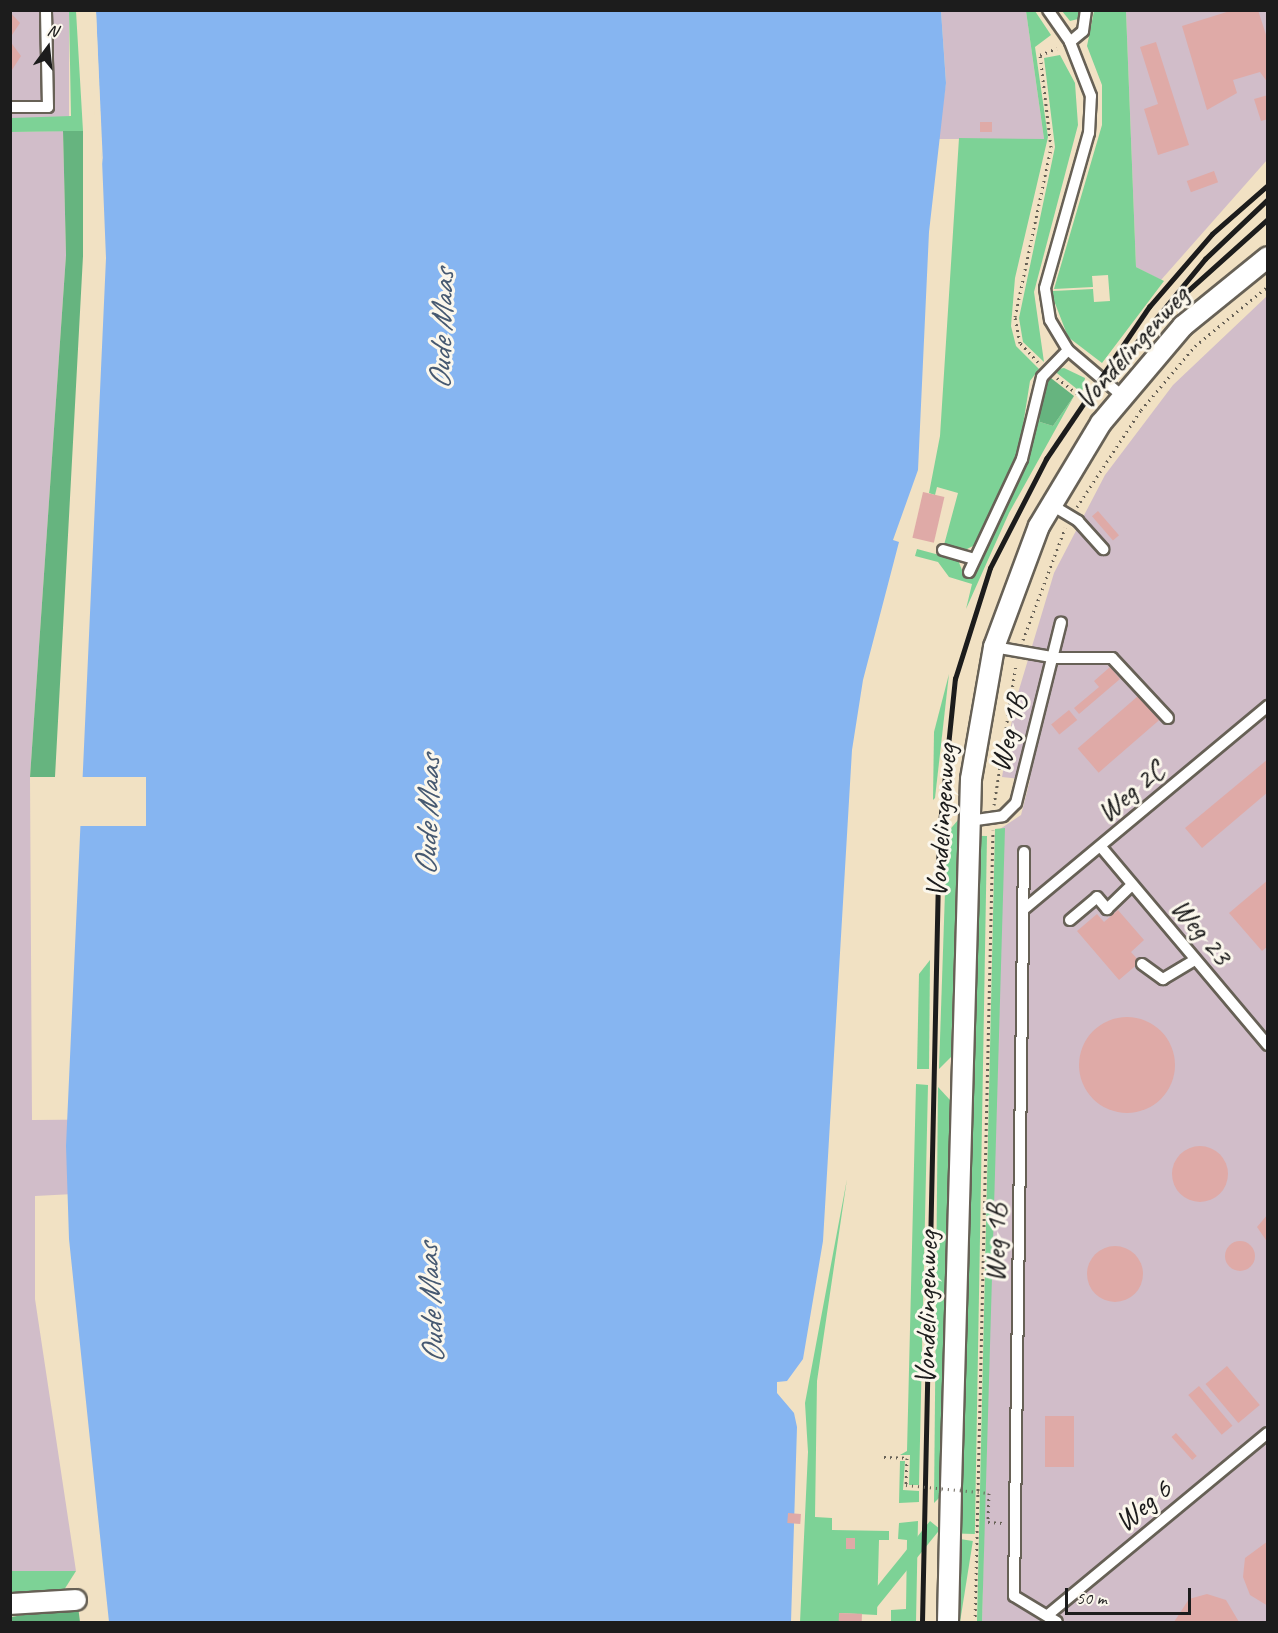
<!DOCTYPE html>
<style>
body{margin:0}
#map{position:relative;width:1278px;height:1633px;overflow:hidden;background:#f1e1c3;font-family:Caveat,sans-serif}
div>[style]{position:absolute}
.industrial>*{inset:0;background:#d1bdc9;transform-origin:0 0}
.green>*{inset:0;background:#7dd296;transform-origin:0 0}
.forest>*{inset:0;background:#66b47f}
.water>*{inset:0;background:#86b5f1}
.pier>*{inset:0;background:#f1e1c3;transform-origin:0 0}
.building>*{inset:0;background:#dfaaa7;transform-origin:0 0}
.round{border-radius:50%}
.path>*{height:3px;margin-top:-1.5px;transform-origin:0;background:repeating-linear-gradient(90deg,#676156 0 1.5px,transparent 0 6px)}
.roads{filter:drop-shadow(2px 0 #676156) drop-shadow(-2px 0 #676156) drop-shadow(0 2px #676156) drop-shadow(0 -2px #676156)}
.service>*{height:10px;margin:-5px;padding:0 5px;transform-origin:5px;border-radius:5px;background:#fff}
.minor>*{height:20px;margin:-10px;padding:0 10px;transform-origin:10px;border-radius:10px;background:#fff}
.rail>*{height:4.5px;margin:-2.25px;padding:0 2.25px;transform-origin:2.25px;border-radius:2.25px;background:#1c1c1c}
.path-bridge>*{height:3px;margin-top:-1.5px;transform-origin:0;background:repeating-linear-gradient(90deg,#676156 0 1.5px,transparent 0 6px)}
span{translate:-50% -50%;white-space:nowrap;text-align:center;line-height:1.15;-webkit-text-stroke:6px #fbf7ec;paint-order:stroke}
.street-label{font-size:30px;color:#1c1c1c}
.water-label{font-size:32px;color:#465971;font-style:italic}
.frame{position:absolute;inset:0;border:12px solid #1c1c1c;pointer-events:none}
.north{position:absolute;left:18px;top:18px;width:60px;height:60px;-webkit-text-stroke:4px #fbf7ec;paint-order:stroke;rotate:15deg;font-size:16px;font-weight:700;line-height:24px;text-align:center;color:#1c1c1c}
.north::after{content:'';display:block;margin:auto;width:21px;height:27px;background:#1c1c1c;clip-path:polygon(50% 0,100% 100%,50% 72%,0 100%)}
.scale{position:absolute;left:1065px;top:1588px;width:126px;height:27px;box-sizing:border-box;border:3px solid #1c1c1c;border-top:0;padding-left:8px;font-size:18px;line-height:21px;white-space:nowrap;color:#1c1c1c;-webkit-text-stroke:4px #fbf7ec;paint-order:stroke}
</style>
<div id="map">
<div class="industrial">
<div style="left:10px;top:11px;width:59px;height:107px"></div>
<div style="clip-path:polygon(941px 11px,1026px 11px,1044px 139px,938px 139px,946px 82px)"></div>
<div style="clip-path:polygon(1126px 11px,1267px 11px,1267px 160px,1161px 280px,1136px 267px)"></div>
<div style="clip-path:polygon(63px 131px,66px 255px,30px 777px,32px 1120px,150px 1119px,151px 1190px,35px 1196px,35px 1299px,76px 1571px,10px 1571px,10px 132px)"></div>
<div style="clip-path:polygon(1267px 296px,1267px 1622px,982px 1622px,1000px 829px,1021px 815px,1030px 780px,1002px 777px,1015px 703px,1054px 573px,1105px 475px,1173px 385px)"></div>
</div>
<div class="green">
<div style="clip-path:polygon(69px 11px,76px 11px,83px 131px,11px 132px,11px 118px,71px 116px)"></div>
<div style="clip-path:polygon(1026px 11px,1035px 11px,1051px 35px,1035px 47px,1048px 137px,1015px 278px,1011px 326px,1016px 346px,1039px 369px,1030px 381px,1018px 457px,977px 544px,965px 550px,944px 545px,958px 493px,937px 487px,935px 495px,929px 493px,940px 436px,959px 138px,1044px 139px)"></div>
<div style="clip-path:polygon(1062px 11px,1078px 11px,1078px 19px,1070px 21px)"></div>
<div style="clip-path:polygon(1094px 11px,1126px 11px,1136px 267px,1164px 281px,1102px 363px,1068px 337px,1053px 298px,1053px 291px,1093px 289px,1094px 302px,1110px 301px,1108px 275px,1092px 276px,1093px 287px,1054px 289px,1102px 125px,1102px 85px,1087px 46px)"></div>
<div style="clip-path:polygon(1060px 55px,1075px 83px,1078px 125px,1034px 292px,1044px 362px,1023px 342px,1019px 318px,1055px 147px,1044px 58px)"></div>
<div style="clip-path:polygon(1064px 368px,1085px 378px,1082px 393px,1053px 370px)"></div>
<div style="clip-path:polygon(1074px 396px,1009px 513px,966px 609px,972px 584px,949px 577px,938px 562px,915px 556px,917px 549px,958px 560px,964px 575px,973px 577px,1028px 462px,1039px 413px,1040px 422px,1053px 426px)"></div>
<div style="clip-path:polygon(949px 674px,935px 798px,933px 800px,934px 732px)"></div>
<div style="clip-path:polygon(958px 820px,951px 1057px,939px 1069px,947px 833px)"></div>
<div style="clip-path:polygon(1005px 828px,982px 1622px,977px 1622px,995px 829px)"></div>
<div style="left:987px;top:836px;width:698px;height:18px;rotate:91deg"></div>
<div style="clip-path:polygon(930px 960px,929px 1069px,917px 1069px,919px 974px)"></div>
<div style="clip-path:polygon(916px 1084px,928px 1085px,919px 1485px,909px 1485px,910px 1455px,900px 1455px,907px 1451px)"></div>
<div style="clip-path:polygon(938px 1087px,950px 1100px,941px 1496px,934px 1503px)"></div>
<div style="clip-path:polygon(847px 1179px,817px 1381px,815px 1517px,832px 1518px,832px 1530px,889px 1531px,889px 1540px,879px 1540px,877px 1615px,839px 1613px,839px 1622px,800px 1622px,808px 1452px,805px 1403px)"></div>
<div style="clip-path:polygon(900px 1461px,905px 1461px,903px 1490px,919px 1491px,919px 1502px,899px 1503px)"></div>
<div style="clip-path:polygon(918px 1521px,916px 1622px,891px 1622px,891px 1610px,906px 1609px,907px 1540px,898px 1539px,899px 1523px)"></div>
<div style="left:930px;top:1521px;width:13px;height:101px;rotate:39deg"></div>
<div style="left:960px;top:1539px;width:13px;height:83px;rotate:9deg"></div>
<div style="clip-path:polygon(11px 1571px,76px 1571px,64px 1590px,11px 1593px)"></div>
</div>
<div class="forest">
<div style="clip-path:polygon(63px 131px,83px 131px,83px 256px,55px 777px,30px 777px,66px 255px)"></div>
<div style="clip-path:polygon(1047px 375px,1074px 396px,1053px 426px,1040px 422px,1039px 413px)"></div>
<div style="clip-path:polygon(78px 1606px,80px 1622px,11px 1622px,11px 1617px)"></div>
</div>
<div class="water">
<div style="clip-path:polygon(96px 11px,941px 11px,946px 83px,929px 232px,918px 470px,893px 540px,899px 542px,863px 680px,852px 750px,823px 1241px,803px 1359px,787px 1381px,777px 1382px,777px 1393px,794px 1413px,797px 1427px,791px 1622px,109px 1622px,69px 1239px,66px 1146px,106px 258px)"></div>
</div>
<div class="pier">
<div style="clip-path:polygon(93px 10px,96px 11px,103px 164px,95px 116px)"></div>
<div style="left:77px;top:777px;width:69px;height:49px"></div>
</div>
<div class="building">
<div style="clip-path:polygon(1233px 10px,1258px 10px,1268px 41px,1268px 83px,1260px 72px,1233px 80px,1237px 93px,1207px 110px,1182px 26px)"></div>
<div style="clip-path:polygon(10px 12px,20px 23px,10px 38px)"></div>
<div style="clip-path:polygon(10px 41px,21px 56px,10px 73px)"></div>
<div style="clip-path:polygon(1156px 42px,1189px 145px,1158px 155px,1144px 109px,1158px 104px,1140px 47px)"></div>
<div style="clip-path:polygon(1268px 95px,1268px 119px,1261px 121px,1254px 99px)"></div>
<div style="left:980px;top:122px;width:12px;height:10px"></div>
<div style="left:1214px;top:171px;width:12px;height:29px;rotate:70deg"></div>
<div style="left:923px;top:492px;width:22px;height:47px;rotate:13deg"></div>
<div style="left:1098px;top:511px;width:32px;height:8px;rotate:49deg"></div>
<div style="clip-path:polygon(1110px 667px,1120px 679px,1079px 714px,1074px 708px,1099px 687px,1094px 681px)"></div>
<div style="left:1138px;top:696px;width:32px;height:80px;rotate:49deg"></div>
<div style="left:1069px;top:710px;width:13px;height:23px;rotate:51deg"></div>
<div style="clip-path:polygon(1268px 759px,1268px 792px,1202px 848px,1185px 828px)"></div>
<div style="clip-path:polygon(1268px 880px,1268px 946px,1262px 951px,1229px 913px)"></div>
<div style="clip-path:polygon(1118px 910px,1144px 940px,1131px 952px,1140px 962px,1119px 980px,1077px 931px,1097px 914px,1104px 922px)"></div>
<div class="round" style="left:1079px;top:1017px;width:96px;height:96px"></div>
<div class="round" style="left:1172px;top:1146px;width:56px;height:56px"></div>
<div style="clip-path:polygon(1268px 1214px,1268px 1243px,1257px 1227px)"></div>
<div class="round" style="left:1225px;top:1241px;width:30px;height:30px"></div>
<div class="round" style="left:1087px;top:1246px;width:56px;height:56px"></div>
<div style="left:1227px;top:1366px;width:51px;height:28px;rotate:50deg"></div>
<div style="left:1199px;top:1386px;width:52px;height:14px;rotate:50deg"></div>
<div style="left:1045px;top:1416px;width:29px;height:51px"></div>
<div style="left:1176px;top:1433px;width:31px;height:6px;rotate:48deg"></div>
<div style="left:788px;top:1513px;width:13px;height:10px;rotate:4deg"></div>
<div style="left:846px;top:1538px;width:9px;height:11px"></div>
<div style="clip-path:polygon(1268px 1541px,1268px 1606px,1250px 1595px,1243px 1577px,1245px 1558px)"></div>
<div style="clip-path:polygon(1207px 1594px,1226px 1600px,1239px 1622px,1174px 1622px,1189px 1599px)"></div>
<div style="left:839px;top:1613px;width:23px;height:9px;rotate:2deg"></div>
</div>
<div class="path">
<div style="left:1038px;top:362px;width:26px;rotate:-133deg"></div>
<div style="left:1020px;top:343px;width:26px;rotate:-101deg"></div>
<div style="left:1015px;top:317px;width:174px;rotate:-78deg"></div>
<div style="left:1051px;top:147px;width:93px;rotate:-96.8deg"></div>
<div style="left:1040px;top:55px;width:18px;rotate:-22deg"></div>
<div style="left:1057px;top:378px;width:44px;rotate:37.6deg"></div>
<div style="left:1077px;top:507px;width:116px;rotate:-56.6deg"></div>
<div style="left:1141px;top:410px;width:84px;rotate:-49.8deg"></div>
<div style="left:1195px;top:346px;width:94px;rotate:-39.4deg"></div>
<div style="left:1023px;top:640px;width:120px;rotate:-69.4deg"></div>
<div style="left:994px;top:805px;width:143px;rotate:-81.1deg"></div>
<div style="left:884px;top:1457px;width:23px;rotate:2deg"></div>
<div style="left:907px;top:1458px;width:27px;rotate:92deg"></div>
<div style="left:989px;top:1493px;width:29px;rotate:92deg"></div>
<div style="left:988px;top:1522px;width:15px;rotate:4deg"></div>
<div style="left:975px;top:1622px;width:792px;rotate:-88.7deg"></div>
</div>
<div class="roads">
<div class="service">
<div style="left:1048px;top:10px;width:39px;rotate:55deg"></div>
<div style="left:10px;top:107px;width:38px"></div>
<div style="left:48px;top:107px;width:97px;rotate:-91.2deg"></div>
<div style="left:1068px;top:350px;width:70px;rotate:40.3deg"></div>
<div style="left:1050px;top:504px;width:33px;rotate:31deg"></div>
<div style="left:1078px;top:521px;width:38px;rotate:48deg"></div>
<div style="left:943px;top:550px;width:32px;rotate:16deg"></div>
<div style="left:969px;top:572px;width:125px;rotate:-64.9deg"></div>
<div style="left:1022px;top:459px;width:84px;rotate:-76.3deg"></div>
<div style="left:1042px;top:377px;width:37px;rotate:-46deg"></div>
<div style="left:1068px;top:350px;width:35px;rotate:-121deg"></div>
<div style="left:1050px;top:320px;width:32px;rotate:-99deg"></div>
<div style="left:1045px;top:288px;width:161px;rotate:-74.2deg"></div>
<div style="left:1089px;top:133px;width:37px;rotate:-87deg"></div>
<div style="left:1091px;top:96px;width:58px;rotate:-111.3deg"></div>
<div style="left:1070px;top:42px;width:17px;rotate:-40deg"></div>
<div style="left:1083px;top:31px;width:21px;rotate:-82deg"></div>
<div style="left:994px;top:647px;width:64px;rotate:9.9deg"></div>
<div style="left:1057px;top:658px;width:55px"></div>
<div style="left:1112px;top:658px;width:82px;rotate:47deg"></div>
<div style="left:969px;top:821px;width:34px;rotate:-8deg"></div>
<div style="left:1003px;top:816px;width:18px;rotate:-45deg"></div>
<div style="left:1016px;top:803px;width:186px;rotate:-76deg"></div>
<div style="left:1101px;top:847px;width:259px;rotate:49.9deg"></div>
<div style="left:1024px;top:852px;width:744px;rotate:90.77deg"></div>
<div style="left:1014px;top:1596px;width:50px;rotate:31.2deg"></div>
<div style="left:1023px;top:910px;width:319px;rotate:-39.8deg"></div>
<div style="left:1070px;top:920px;width:35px;rotate:-40deg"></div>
<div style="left:1097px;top:897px;width:16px;rotate:50deg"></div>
<div style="left:1107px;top:909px;width:35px;rotate:-44deg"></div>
<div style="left:1142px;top:964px;width:26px;rotate:36deg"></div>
<div style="left:1163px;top:979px;width:37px;rotate:-31deg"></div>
<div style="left:1049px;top:1614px;width:284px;rotate:-39.6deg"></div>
</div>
<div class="minor">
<div style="left:951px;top:1486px;width:707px;rotate:-88.38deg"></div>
<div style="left:971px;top:779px;width:134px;rotate:-80.1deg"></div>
<div style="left:994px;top:647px;width:129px;rotate:-69.6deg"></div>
<div style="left:1039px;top:526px;width:120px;rotate:-59deg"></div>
<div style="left:1101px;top:423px;width:127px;rotate:-49.8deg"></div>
<div style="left:1183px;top:326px;width:109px;rotate:-39.1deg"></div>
<div style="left:10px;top:1604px;width:66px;rotate:-3.5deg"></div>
<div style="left:948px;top:1622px;width:129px;rotate:-88.7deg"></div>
</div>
</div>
<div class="rail">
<div style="left:1181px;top:297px;width:117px;rotate:-41.9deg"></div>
<div style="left:1104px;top:382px;width:159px;rotate:-50.6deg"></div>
<div style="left:1205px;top:259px;width:87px;rotate:-43.6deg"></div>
<div style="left:922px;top:1622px;width:789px;rotate:-88.77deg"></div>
<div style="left:939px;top:833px;width:155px;rotate:-84.1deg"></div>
<div style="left:955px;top:679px;width:116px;rotate:-72.5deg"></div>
<div style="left:990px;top:568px;width:123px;rotate:-62.8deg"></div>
<div style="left:1046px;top:459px;width:184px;rotate:-55.9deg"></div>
<div style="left:1149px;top:307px;width:96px;rotate:-49.2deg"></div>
<div style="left:1212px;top:234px;width:74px;rotate:-41.2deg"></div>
</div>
<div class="path-bridge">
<div style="left:906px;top:1485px;width:83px;rotate:5.5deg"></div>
</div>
<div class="street-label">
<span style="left:1131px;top:347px;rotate:-48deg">Vondelingenweg</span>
<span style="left:1008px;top:733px;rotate:-76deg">Weg 1B</span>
<span style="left:1130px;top:791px;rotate:-40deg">Weg 2C</span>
<span style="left:941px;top:821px;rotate:-86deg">Vondelingenweg</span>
<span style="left:1202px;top:931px;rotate:50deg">Weg 23</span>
<span style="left:995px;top:1243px;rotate:-89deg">Weg 1B</span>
<span style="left:926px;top:1308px;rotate:-89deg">Vondelingenweg</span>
<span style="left:1143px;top:1505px;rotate:-40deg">Weg 6</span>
</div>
<div class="water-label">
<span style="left:442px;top:330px;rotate:-88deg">Oude Maas</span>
<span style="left:428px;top:816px;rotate:-88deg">Oude Maas</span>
<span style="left:431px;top:1304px;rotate:-93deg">Oude Maas</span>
</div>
<div class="frame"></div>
<div class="north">N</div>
<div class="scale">50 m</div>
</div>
